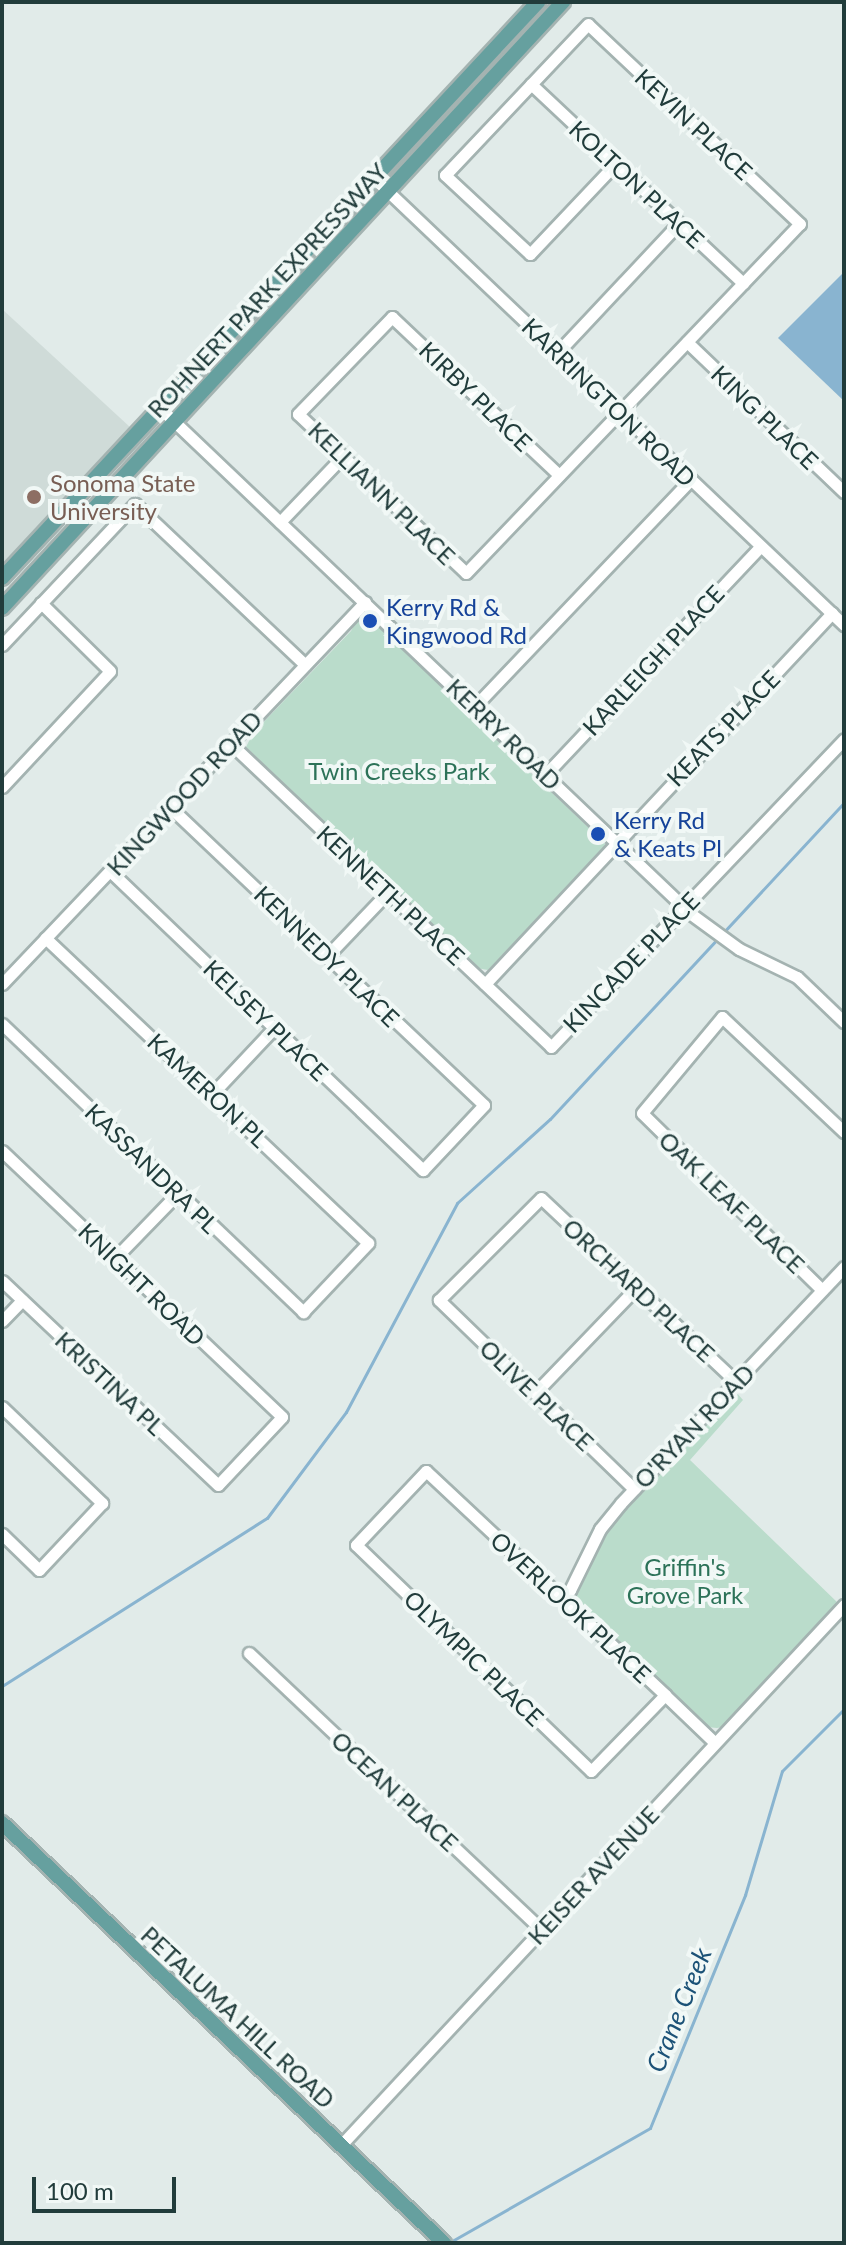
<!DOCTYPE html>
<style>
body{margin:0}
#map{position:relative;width:846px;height:2245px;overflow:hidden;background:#e1ebe9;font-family:Lato,sans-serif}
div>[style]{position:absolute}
.built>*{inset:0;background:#cfdbd8}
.green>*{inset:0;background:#badccb}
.water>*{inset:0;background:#89b4d0}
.stream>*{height:3px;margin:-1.5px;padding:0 1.5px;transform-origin:1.5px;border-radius:1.5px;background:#89b4d0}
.roads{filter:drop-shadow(2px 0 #a4b3b1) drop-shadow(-2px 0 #a4b3b1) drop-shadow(0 2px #a4b3b1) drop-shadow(0 -2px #a4b3b1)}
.minor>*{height:11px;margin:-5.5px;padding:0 5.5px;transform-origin:5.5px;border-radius:5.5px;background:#fff}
.major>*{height:14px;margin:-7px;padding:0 7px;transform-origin:7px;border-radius:7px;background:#66a09f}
.dots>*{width:22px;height:22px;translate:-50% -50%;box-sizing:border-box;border:4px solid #f1f8f6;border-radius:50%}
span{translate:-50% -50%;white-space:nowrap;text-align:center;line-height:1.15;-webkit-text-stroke:8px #f1f8f6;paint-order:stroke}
.street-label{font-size:24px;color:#213c3b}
.education-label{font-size:24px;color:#785e54}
.left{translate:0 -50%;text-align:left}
.transit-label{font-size:24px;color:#164399}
.park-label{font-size:24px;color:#2c7258}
.water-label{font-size:26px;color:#1c5277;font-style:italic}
.frame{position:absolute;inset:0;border:4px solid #213c3b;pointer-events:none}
.scale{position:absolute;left:32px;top:2177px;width:144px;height:36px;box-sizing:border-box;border:4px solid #213c3b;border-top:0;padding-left:10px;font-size:24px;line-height:28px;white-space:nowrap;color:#213c3b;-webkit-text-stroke:6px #f1f8f6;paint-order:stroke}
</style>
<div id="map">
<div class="built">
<div style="clip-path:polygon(2px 309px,131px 428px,2px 566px)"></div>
</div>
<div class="green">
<div style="clip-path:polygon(367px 618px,376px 622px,482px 723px,483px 727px,592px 831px,601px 836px,605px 844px,604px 849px,488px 970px,476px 968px,246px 747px,253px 733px,351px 631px,356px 621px)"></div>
<div style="clip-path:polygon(736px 1392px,743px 1400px,690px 1460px,838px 1603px,723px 1727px,717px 1728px,707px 1727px,574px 1600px,610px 1526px,620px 1513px)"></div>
</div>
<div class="water">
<div style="clip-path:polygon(844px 272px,844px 401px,778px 338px)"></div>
</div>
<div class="stream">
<div style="left:2px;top:1686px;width:314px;rotate:-32.4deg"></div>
<div style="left:267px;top:1518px;width:132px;rotate:-53.3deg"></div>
<div style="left:346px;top:1412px;width:237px;rotate:-62deg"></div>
<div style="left:457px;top:1203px;width:125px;rotate:-42.1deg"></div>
<div style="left:550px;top:1119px;width:432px;rotate:-47.1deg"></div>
<div style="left:452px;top:2241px;width:228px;rotate:-29.7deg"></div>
<div style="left:650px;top:2128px;width:252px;rotate:-67.8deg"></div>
<div style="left:745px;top:1895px;width:129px;rotate:-73.4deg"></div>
<div style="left:782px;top:1771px;width:88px;rotate:-45deg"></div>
</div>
<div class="roads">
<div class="minor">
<div style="left:531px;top:84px;width:291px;rotate:43.2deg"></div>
<div style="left:374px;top:178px;width:649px;rotate:43.56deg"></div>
<div style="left:687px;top:342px;width:217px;rotate:43.7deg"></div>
<div style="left:557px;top:353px;width:178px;rotate:-46.8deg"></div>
<div style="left:160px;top:408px;width:733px;rotate:43.62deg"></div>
<div style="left:691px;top:914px;width:59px;rotate:36.1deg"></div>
<div style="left:739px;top:949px;width:64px;rotate:25.8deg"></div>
<div style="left:797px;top:977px;width:65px;rotate:43.8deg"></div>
<div style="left:559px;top:475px;width:230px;rotate:-136.6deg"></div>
<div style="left:392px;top:317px;width:135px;rotate:134.1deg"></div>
<div style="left:298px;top:414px;width:231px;rotate:43.4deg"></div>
<div style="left:466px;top:573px;width:483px;rotate:-46.3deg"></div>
<div style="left:800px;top:224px;width:291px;rotate:-136.7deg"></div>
<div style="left:588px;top:24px;width:208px;rotate:133.4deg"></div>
<div style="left:445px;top:175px;width:116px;rotate:42.9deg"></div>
<div style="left:530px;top:254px;width:124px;rotate:-46.6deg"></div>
<div style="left:280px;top:522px;width:91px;rotate:-46.3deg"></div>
<div style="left:2px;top:645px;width:194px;rotate:-46.7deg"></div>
<div style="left:135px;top:504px;width:234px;rotate:43.4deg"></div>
<div style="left:475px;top:706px;width:313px;rotate:-46.4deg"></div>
<div style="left:230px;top:743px;width:442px;rotate:43.4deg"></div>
<div style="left:551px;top:1047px;width:425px;rotate:-46.4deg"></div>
<div style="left:546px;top:774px;width:313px;rotate:-46.7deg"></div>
<div style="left:2px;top:787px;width:158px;rotate:-47deg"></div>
<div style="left:110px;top:671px;width:97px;rotate:-135.4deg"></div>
<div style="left:110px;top:871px;width:433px;rotate:43.7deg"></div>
<div style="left:423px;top:1170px;width:89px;rotate:-46.8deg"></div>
<div style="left:484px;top:1105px;width:433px;rotate:-136.5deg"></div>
<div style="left:327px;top:956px;width:88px;rotate:-46.4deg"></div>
<div style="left:2px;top:984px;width:527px;rotate:-46.46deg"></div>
<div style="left:485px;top:984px;width:508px;rotate:-46.91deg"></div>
<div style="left:2px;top:1024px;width:417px;rotate:43.7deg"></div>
<div style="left:303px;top:1312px;width:95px;rotate:-46.7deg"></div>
<div style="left:368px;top:1243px;width:444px;rotate:-136.6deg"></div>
<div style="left:212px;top:1094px;width:91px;rotate:-46.8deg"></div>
<div style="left:2px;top:1151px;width:386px;rotate:43.5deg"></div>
<div style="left:282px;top:1417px;width:93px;rotate:133.3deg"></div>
<div style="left:218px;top:1485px;width:297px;rotate:-136.6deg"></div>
<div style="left:115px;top:1258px;width:91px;rotate:-45.9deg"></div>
<div style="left:822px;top:1290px;width:252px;rotate:-135.5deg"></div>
<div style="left:642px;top:1113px;width:125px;rotate:-50.2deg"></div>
<div style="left:722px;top:1017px;width:168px;rotate:43.3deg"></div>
<div style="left:2px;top:1321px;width:29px;rotate:-46deg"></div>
<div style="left:535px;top:1393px;width:146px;rotate:-46.1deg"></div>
<div style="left:2px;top:1407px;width:139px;rotate:43.8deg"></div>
<div style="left:102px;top:1503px;width:92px;rotate:133.2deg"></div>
<div style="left:39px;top:1570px;width:52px;rotate:-135.8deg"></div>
<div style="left:634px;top:1489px;width:272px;rotate:-135.9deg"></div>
<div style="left:439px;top:1300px;width:144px;rotate:-45deg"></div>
<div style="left:541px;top:1198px;width:268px;rotate:43.3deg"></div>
<div style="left:562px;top:1599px;width:12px;rotate:-48deg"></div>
<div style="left:570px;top:1590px;width:68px;rotate:-63.8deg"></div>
<div style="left:600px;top:1529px;width:33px;rotate:-51deg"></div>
<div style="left:621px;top:1503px;width:325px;rotate:-46.6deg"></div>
<div style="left:249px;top:1653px;width:403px;rotate:43.4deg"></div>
<div style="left:665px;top:1695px;width:106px;rotate:134.2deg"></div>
<div style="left:591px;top:1771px;width:326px;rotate:-136.1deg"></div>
<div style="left:356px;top:1545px;width:102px;rotate:-46.6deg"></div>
<div style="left:426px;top:1471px;width:328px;rotate:43.1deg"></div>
<div style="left:665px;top:1695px;width:69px;rotate:43.8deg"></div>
<div style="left:341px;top:2145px;width:738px;rotate:-47.03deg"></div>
</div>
<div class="major">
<div style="left:2px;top:578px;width:787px;rotate:-47.06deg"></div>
<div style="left:2px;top:608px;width:826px;rotate:-47.21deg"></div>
<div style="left:2px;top:1823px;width:610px;rotate:43.54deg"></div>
</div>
</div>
<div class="dots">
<div style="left:34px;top:497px;background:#8d6e63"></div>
<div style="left:370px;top:621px;background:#1a4fb4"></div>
<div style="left:598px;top:834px;background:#1a4fb4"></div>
</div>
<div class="street-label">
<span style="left:694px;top:124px;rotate:43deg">KEVIN PLACE</span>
<span style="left:637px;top:184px;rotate:43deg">KOLTON PLACE</span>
<span style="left:267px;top:290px;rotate:-47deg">ROHNERT PARK EXPRESSWAY</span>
<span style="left:476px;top:396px;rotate:44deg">KIRBY PLACE</span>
<span style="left:609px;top:402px;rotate:44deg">KARRINGTON ROAD</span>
<span style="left:765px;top:417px;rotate:44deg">KING PLACE</span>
<span style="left:382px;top:493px;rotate:44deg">KELLIANN PLACE</span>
<span style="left:653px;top:660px;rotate:-47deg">KARLEIGH PLACE</span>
<span style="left:723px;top:728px;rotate:-46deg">KEATS PLACE</span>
<span style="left:504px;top:734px;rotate:44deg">KERRY ROAD</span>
<span style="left:184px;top:793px;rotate:-47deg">KINGWOOD ROAD</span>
<span style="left:391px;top:895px;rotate:43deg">KENNETH PLACE</span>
<span style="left:327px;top:956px;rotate:44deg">KENNEDY PLACE</span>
<span style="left:631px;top:962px;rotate:-46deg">KINCADE PLACE</span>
<span style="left:266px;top:1020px;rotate:44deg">KELSEY PLACE</span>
<span style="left:208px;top:1090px;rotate:43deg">KAMERON PL</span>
<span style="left:152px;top:1168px;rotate:44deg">KASSANDRA PL</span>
<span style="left:732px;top:1202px;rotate:44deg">OAK LEAF PLACE</span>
<span style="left:142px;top:1284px;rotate:44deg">KNIGHT ROAD</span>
<span style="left:639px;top:1290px;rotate:43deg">ORCHARD PLACE</span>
<span style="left:110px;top:1383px;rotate:43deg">KRISTINA PL</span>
<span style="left:537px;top:1395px;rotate:44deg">OLIVE PLACE</span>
<span style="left:694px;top:1426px;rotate:-46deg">O'RYAN ROAD</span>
<span style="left:571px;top:1607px;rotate:43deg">OVERLOOK PLACE</span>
<span style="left:474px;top:1658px;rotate:44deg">OLYMPIC PLACE</span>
<span style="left:395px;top:1791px;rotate:43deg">OCEAN PLACE</span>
<span style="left:593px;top:1875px;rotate:-47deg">KEISER AVENUE</span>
<span style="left:238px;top:2017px;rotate:43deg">PETALUMA HILL ROAD</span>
</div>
<div class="education-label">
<span class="left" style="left:50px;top:497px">Sonoma State<br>University</span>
</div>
<div class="transit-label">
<span class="left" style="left:386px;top:621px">Kerry Rd &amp;<br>Kingwood Rd</span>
<span class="left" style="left:614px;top:834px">Kerry Rd<br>&amp; Keats Pl</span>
</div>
<div class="park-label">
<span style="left:399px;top:771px">Twin Creeks Park</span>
<span style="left:685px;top:1581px">Griffin's<br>Grove Park</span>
</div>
<div class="water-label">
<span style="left:679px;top:2010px;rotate:-68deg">Crane Creek</span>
</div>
<div class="frame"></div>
<div class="scale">100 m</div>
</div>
